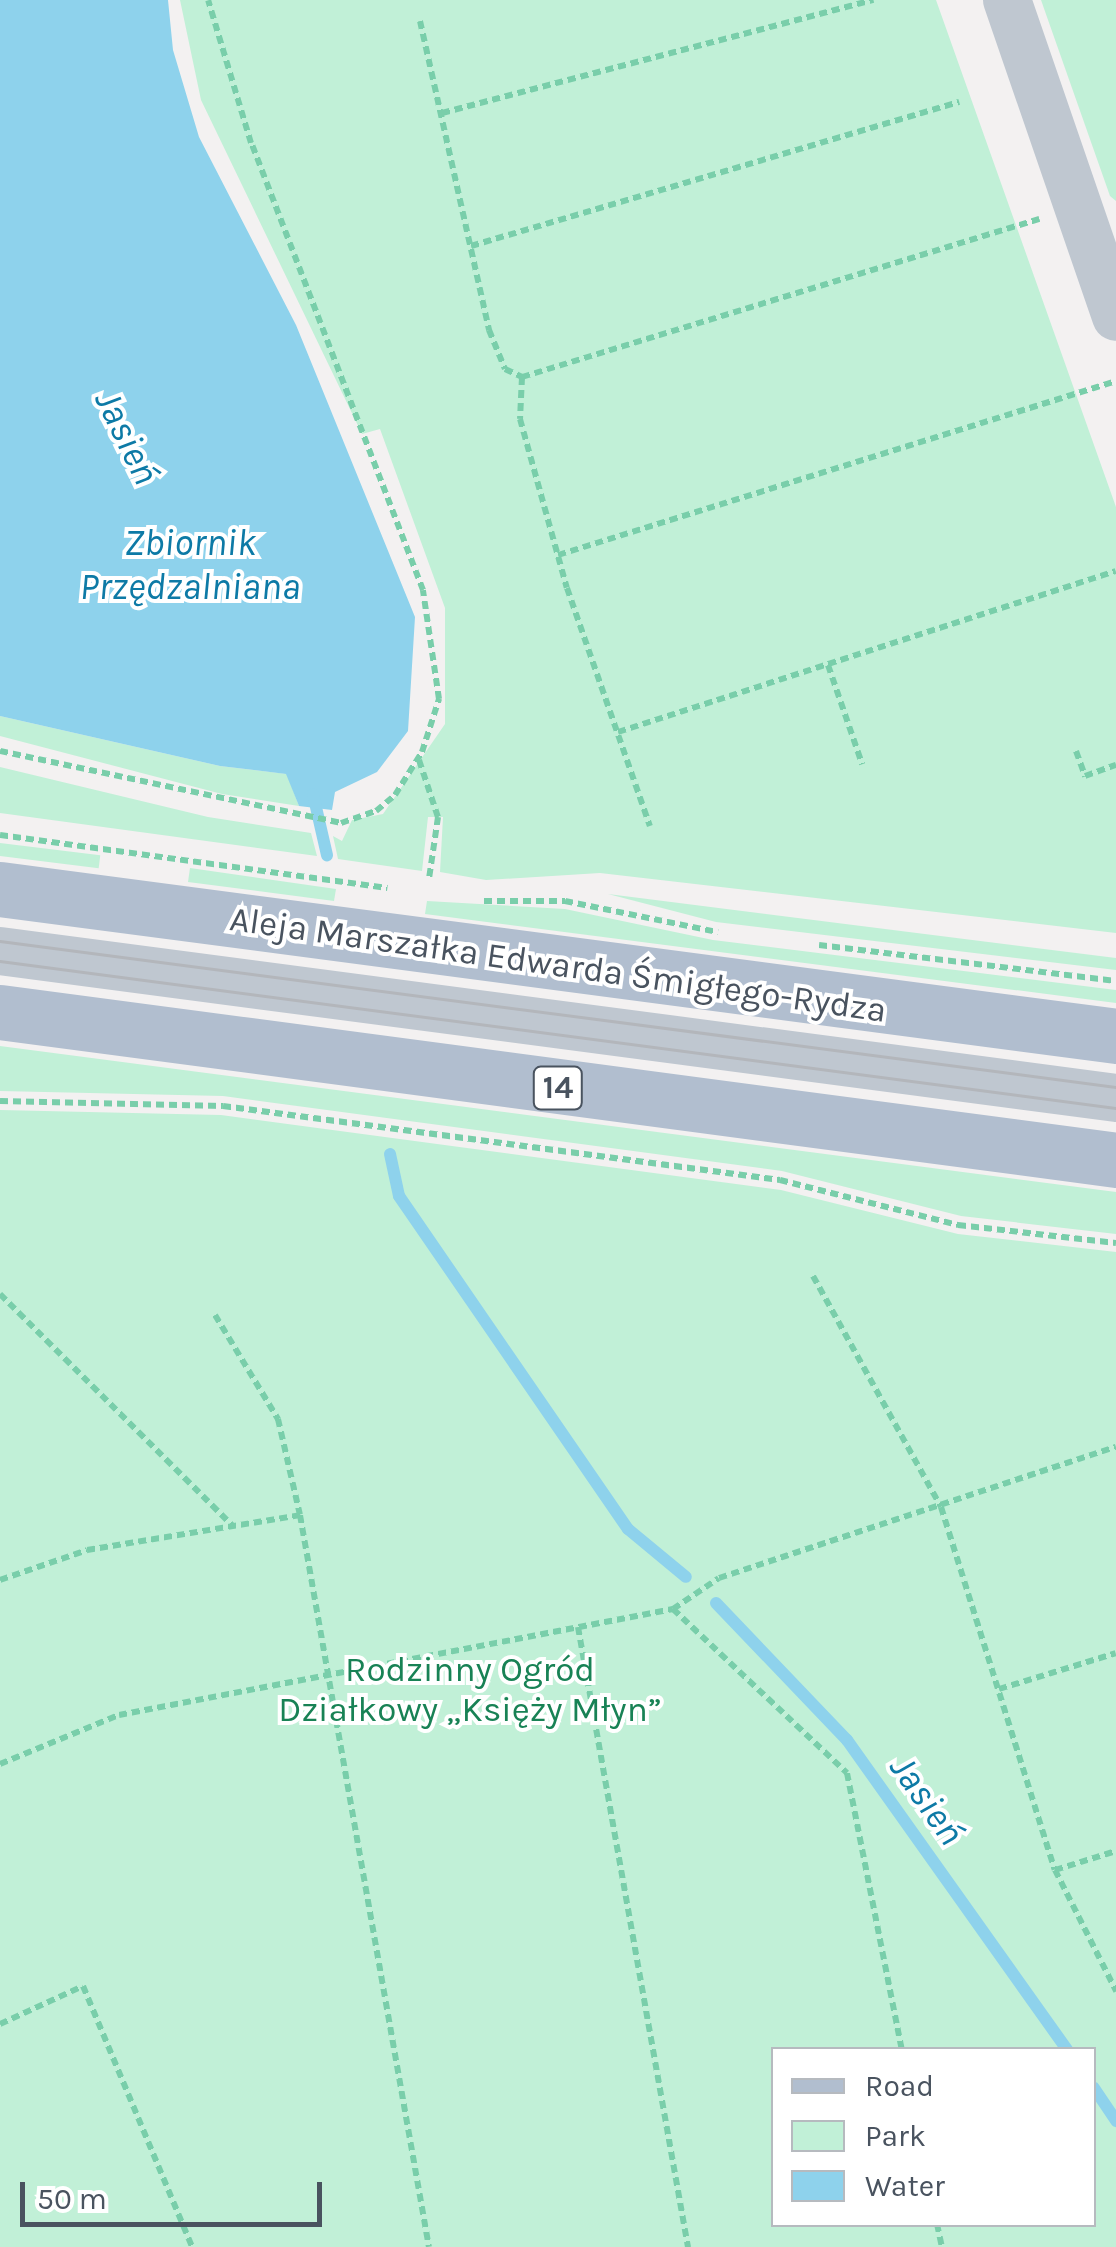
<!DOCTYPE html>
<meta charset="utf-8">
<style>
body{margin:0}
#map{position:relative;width:1116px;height:2247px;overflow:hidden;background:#f3f1f1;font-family:Karla,sans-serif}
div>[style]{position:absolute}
.green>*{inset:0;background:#c1f0d7;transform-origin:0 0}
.water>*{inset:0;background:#8ed2ec}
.stream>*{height:12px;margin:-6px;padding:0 6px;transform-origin:6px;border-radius:6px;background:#8ed2ec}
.path>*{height:6px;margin-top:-3px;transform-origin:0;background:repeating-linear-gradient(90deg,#79ceaa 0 8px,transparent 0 13px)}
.minor>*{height:48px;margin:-24px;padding:0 24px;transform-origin:24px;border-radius:24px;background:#bfc7d0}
.major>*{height:55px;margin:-27.5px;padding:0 27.5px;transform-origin:27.5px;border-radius:27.5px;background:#b1becf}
.tram>*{height:2.5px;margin:-1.25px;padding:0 1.25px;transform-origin:1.25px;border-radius:1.25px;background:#b3b6bb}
span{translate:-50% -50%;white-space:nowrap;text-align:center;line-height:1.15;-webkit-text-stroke:8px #fff;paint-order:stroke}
.shield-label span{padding:2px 8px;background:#fff;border:2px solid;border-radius:8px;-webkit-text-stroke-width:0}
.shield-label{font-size:32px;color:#49535f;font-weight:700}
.street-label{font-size:35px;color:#49535f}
.park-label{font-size:35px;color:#188255}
.water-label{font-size:38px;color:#0d7aa6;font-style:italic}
.legend{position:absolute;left:771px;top:2047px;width:325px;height:180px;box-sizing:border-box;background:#fff;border:2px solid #b6babf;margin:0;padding:12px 18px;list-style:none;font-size:30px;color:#49535f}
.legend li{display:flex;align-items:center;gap:20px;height:50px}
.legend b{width:50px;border:2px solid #b6babf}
.scale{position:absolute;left:20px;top:2182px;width:302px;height:45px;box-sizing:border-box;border:5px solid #49535f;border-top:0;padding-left:12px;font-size:30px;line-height:35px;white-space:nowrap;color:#49535f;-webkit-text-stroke:8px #fff;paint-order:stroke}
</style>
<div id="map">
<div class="green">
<div style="clip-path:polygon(180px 0,936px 0,1116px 507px,1116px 933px,600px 873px,486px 880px,440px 872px,443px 817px,428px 817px,422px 871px,338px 859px,333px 836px,342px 841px,352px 820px,383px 814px,445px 724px,445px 608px,380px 429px,362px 434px,201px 100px)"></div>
<div style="clip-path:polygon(1041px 0,1116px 0,1116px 201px,1110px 196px)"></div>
<div style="clip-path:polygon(0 716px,220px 766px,287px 774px,299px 806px,222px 794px,0 736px)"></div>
<div style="clip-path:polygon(0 767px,208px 817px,311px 833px,317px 856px,0 813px)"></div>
<div style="left:0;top:843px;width:101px;height:13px;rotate:7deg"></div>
<div style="clip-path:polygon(190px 868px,336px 889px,334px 901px,188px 882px)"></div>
<div style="clip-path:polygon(608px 894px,1116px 958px,1116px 970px,716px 922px)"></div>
<div style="clip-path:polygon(427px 901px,565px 909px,713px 940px,1116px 990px,1116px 1003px,425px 914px)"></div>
<div style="clip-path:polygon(0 1046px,1116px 1192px,1116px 1234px,961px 1216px,782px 1171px,223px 1096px,0 1091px)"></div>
<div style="clip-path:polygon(evenodd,0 1110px,221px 1115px,781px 1190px,958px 1234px,1116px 1252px,1116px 2247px,0 2247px,0 1110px,774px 2050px,1094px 2050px,1094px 2224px,774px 2224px,774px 2050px)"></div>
</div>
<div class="water">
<div style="clip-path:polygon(0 0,168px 0,173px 50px,199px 137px,296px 325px,415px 617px,408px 731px,377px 772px,335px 792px,332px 810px,299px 806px,286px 774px,220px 766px,0 716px)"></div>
</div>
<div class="stream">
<div style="left:313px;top:794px;width:63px;rotate:77.1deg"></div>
<div style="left:390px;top:1154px;width:43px;rotate:77.9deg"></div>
<div style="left:399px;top:1196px;width:404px;rotate:55.5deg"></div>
<div style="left:628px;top:1529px;width:75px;rotate:39.6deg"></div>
<div style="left:716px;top:1603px;width:190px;rotate:46.3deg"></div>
<div style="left:847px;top:1740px;width:380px;rotate:54.6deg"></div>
<div style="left:1094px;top:2088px;width:40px;rotate:56deg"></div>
</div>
<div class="path">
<div style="left:420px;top:21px;width:317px;rotate:77.4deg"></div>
<div style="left:489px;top:330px;width:42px;rotate:67.7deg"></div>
<div style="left:505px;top:369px;width:19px;rotate:25deg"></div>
<div style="left:522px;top:377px;width:541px;rotate:-16.99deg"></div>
<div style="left:442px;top:113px;width:446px;rotate:-14.7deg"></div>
<div style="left:471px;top:246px;width:509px;rotate:-16.44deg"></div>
<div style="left:522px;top:377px;width:42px;rotate:92.7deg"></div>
<div style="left:520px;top:419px;width:175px;rotate:74.5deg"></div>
<div style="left:567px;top:588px;width:252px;rotate:70.8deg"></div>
<div style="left:558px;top:555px;width:581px;rotate:-17.31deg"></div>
<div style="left:828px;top:665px;width:105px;rotate:71deg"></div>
<div style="left:618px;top:732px;width:523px;rotate:-17.92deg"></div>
<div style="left:0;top:751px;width:349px;rotate:11.9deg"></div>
<div style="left:341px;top:823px;width:37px;rotate:-19deg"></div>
<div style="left:376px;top:811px;width:25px;rotate:-40deg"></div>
<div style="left:395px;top:795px;width:51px;rotate:-57.9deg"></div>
<div style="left:422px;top:752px;width:56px;rotate:-72.2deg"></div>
<div style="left:439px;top:699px;width:110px;rotate:-98.4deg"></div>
<div style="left:423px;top:590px;width:479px;rotate:-111deg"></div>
<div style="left:251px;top:143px;width:149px;rotate:-106.7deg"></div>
<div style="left:1076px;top:751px;width:27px;rotate:70deg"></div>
<div style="left:1085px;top:776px;width:33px;rotate:-20deg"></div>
<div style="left:419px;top:760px;width:60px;rotate:71.6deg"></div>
<div style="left:438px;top:817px;width:63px;rotate:98.3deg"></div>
<div style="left:0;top:835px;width:391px;rotate:7.8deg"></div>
<div style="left:484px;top:901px;width:81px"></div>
<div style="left:565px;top:901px;width:156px;rotate:11.5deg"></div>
<div style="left:819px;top:945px;width:299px;rotate:6.9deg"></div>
<div style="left:0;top:1101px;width:223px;rotate:1.3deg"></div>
<div style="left:223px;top:1106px;width:562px;rotate:7.57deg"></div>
<div style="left:780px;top:1180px;width:184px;rotate:14.2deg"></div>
<div style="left:958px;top:1225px;width:159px;rotate:6.5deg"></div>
<div style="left:813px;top:1276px;width:264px;rotate:61deg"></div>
<div style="left:941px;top:1507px;width:380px;rotate:72.6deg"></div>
<div style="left:1055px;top:1870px;width:136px;rotate:63.2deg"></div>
<div style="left:0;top:1294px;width:329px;rotate:44.9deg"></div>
<div style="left:215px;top:1315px;width:122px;rotate:58.8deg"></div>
<div style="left:278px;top:1419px;width:98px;rotate:77.1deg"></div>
<div style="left:300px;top:1515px;width:743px;rotate:80.01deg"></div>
<div style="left:0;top:1580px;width:92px;rotate:-19deg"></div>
<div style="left:87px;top:1550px;width:216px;rotate:-9.3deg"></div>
<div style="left:673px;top:1609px;width:239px;rotate:43.3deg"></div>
<div style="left:847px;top:1773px;width:282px;rotate:78.8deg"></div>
<div style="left:578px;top:1627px;width:630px;rotate:79.94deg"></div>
<div style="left:999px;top:1689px;width:122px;rotate:-17.1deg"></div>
<div style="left:0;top:1764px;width:129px;rotate:-22.4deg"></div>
<div style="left:119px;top:1715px;width:564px;rotate:-10.83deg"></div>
<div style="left:673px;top:1609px;width:55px;rotate:-34deg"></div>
<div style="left:719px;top:1578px;width:418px;rotate:-18.3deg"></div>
<div style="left:1055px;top:1870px;width:64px;rotate:-17.3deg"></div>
<div style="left:0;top:2024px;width:91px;rotate:-24.6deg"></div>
<div style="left:83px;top:1986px;width:283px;rotate:67.3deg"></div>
<div style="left:937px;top:2224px;width:24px;rotate:78deg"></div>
</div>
<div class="minor">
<div style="left:1007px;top:0;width:335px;rotate:71deg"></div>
<div style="left:0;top:951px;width:1126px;rotate:7.5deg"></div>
</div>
<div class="major">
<div style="left:0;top:889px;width:1126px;rotate:7.5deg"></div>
<div style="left:0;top:1012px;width:1126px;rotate:7.55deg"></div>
</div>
<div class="tram">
<div style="left:0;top:941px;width:1126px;rotate:7.45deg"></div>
<div style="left:0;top:961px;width:1126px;rotate:7.5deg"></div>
</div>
<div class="shield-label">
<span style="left:558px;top:1088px">14</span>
</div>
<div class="street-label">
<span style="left:558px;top:965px;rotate:8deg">Aleja Marszałka Edwarda Śmigłego-Rydza</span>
</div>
<div class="park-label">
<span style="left:470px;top:1690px">Rodzinny Ogród<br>Działkowy „Księży Młyn”</span>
</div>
<div class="water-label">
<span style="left:127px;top:437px;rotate:64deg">Jasień</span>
<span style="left:190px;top:565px">Zbiornik<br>Przędzalniana</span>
<span style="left:927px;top:1800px;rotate:55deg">Jasień</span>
</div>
<ul class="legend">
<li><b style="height:12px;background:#b1becf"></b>Road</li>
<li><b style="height:28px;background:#c1f0d7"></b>Park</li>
<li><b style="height:28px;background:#8ed2ec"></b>Water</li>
</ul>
<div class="scale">50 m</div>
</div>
